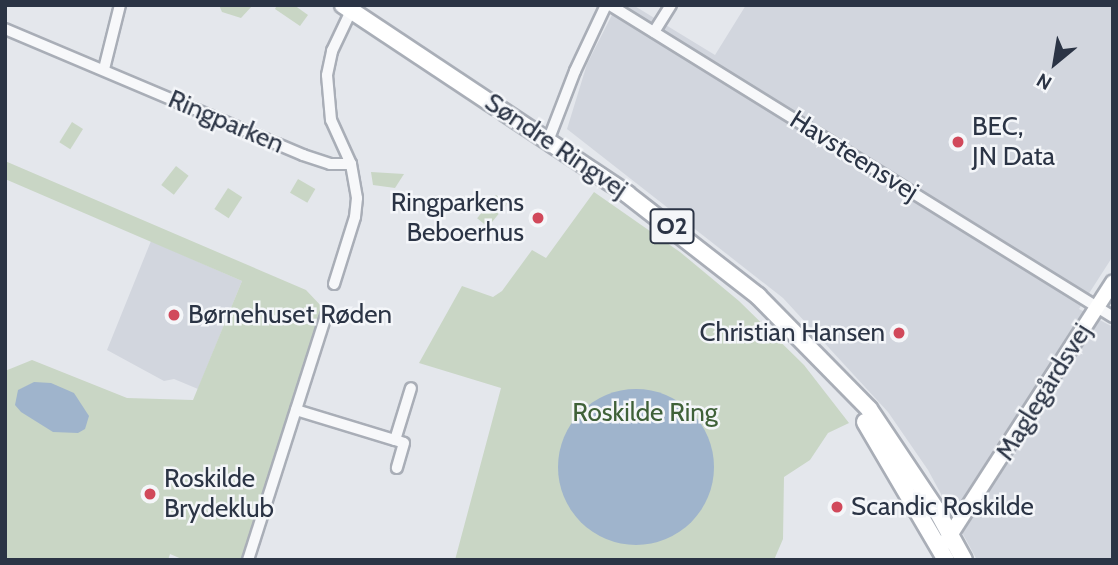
<!DOCTYPE html>
<meta charset="utf-8">
<style>
body{margin:0}
#map{position:relative;width:1118px;height:565px;overflow:hidden;background:#e4e7ec;font-family:Cabin,sans-serif}
div>[style]{position:absolute}
.built>*{inset:0;background:#d2d6de}
.green>*{inset:0;background:#c9d6c5;transform-origin:0 0}
.water>*{inset:0;background:#9fb4cc}
.round{border-radius:50%}
.roads{filter:drop-shadow(2px 0 #a9aeb7) drop-shadow(-2px 0 #a9aeb7) drop-shadow(0 2px #a9aeb7) drop-shadow(0 -2px #a9aeb7)}
.street>*{height:10px;margin:-5px;padding:0 5px;transform-origin:5px;border-radius:5px;background:#f7f8fa}
.secondary>*{height:14px;margin:-7px;padding:0 7px;transform-origin:7px;border-radius:7px;background:#fff}
.primary>*{height:16px;margin:-8px;padding:0 8px;transform-origin:8px;border-radius:8px;background:#fff}
.dots>*{width:19px;height:19px;translate:-50% -50%;box-sizing:border-box;border:4px solid #f4f6f9;border-radius:50%}
span{translate:-50% -50%;white-space:nowrap;text-align:center;line-height:1.15;-webkit-text-stroke:5px #f4f6f9;paint-order:stroke}
.shield-label span{padding:2px 5px;background:#f4f6f9;border:2px solid;border-radius:5px;-webkit-text-stroke-width:0}
.shield-label{font-size:24px;color:#2b3445;font-weight:700}
.street-label{font-size:26px;color:#2b3445}
.poi-label{font-size:26px;color:#2b3445}
.left{translate:0 -50%;text-align:left}
.right{translate:-100% -50%;text-align:right}
.park-label{font-size:26px;color:#3f6138}
.frame{position:absolute;inset:0;border:7px solid #2b3445;pointer-events:none}
.north{position:absolute;left:1020px;top:28px;width:70px;height:70px;-webkit-text-stroke:5px #f4f6f9;paint-order:stroke;rotate:210deg;font-size:19px;font-weight:700;line-height:28px;text-align:center;color:#2b3445}
.north::after{content:'';display:block;margin:auto;width:24px;height:32px;background:#2b3445;clip-path:polygon(50% 0,100% 100%,50% 72%,0 100%)}
</style>
<div id="map">
<div class="built">
<div style="clip-path:polygon(617px 5px,633px 5px,715px 55px,746px 5px,1113px 5px,1113px 256px,1079px 309px,1113px 327px,1113px 560px,977px 560px,928px 470px,888px 412px,783px 298px,567px 129px,587px 64px)"></div>
<div style="clip-path:polygon(151px 241px,242px 281px,198px 389px,174px 379px,164px 381px,107px 350px)"></div>
</div>
<div class="green">
<div style="clip-path:polygon(219px 5px,253px 5px,241px 18px,222px 12px)"></div>
<div style="clip-path:polygon(277px 5px,294px 5px,308px 15px,300px 26px,275px 9px)"></div>
<div style="left:72px;top:122px;width:13px;height:24px;rotate:32deg"></div>
<div style="clip-path:polygon(5px 161px,306px 290px,323px 308px,241px 560px,184px 560px,170px 554px,168px 560px,5px 560px,5px 371px,32px 360px,127px 398px,193px 400px,242px 281px,5px 179px)"></div>
<div style="left:176px;top:166px;width:16px;height:24px;rotate:38deg"></div>
<div style="clip-path:polygon(371px 172px,404px 174px,395px 188px,373px 185px)"></div>
<div style="left:298px;top:179px;width:20px;height:16px;rotate:30deg"></div>
<div style="left:228px;top:188px;width:17px;height:25px;rotate:33deg"></div>
<div style="clip-path:polygon(594px 192px,680px 252px,739px 301px,804px 365px,849px 423px,828px 433px,810px 460px,784px 477px,783px 539px,774px 560px,455px 560px,501px 388px,419px 363px,462px 286px,493px 297px,502px 291px,532px 250px,546px 258px)"></div>
<div style="left:496px;top:195px;width:14px;height:30px;rotate:39deg"></div>
</div>
<div class="water">
<div style="clip-path:polygon(34px 382px,51px 383px,74px 393px,89px 416px,85px 429px,78px 433px,53px 432px,21px 412px,15px 405px,18px 390px)"></div>
<div class="round" style="left:558px;top:389px;width:156px;height:156px"></div>
</div>
<div class="roads">
<div class="street">
<div style="left:610px;top:5px;width:592px;rotate:31.81deg"></div>
<div style="left:5px;top:29px;width:324px;rotate:22.9deg"></div>
<div style="left:303px;top:155px;width:28px;rotate:18deg"></div>
<div style="left:330px;top:164px;width:21px"></div>
<div style="left:654px;top:32px;width:32px;rotate:-58deg"></div>
<div style="left:104px;top:69px;width:66px;rotate:-76deg"></div>
<div style="left:548px;top:141px;width:75px;rotate:-68.9deg"></div>
<div style="left:575px;top:71px;width:73px;rotate:-64.8deg"></div>
<div style="left:334px;top:284px;width:70px;rotate:-72.6deg"></div>
<div style="left:355px;top:217px;width:19px;rotate:-84deg"></div>
<div style="left:357px;top:198px;width:35px;rotate:-100deg"></div>
<div style="left:351px;top:164px;width:48px;rotate:-114.4deg"></div>
<div style="left:331px;top:120px;width:45px;rotate:-95.1deg"></div>
<div style="left:327px;top:75px;width:25px;rotate:-78deg"></div>
<div style="left:332px;top:51px;width:44px;rotate:-64.6deg"></div>
<div style="left:296px;top:410px;width:103px;rotate:16.9deg"></div>
<div style="left:395px;top:440px;width:54px;rotate:-72.9deg"></div>
<div style="left:395px;top:440px;width:9px;rotate:18deg"></div>
<div style="left:404px;top:443px;width:26px;rotate:106deg"></div>
<div style="left:248px;top:560px;width:260px;rotate:-72.3deg"></div>
</div>
<div class="secondary">
<div style="left:945px;top:543px;width:310px;rotate:-57.2deg"></div>
</div>
<div class="primary">
<div style="left:343px;top:5px;width:341px;rotate:33.6deg"></div>
<div style="left:627px;top:194px;width:166px;rotate:37.9deg"></div>
<div style="left:758px;top:296px;width:158px;rotate:45.5deg"></div>
<div style="left:869px;top:409px;width:120px;rotate:56.2deg"></div>
<div style="left:936px;top:509px;width:58px;rotate:61.2deg"></div>
<div style="left:865px;top:422px;width:160px;rotate:59.6deg"></div>
</div>
</div>
<div class="dots">
<div style="left:958px;top:142px;background:#d1495b"></div>
<div style="left:538px;top:218px;background:#d1495b"></div>
<div style="left:174px;top:315px;background:#d1495b"></div>
<div style="left:899px;top:333px;background:#d1495b"></div>
<div style="left:150px;top:494px;background:#d1495b"></div>
<div style="left:837px;top:507px;background:#d1495b"></div>
</div>
<div class="shield-label">
<span style="left:672px;top:226px">O2</span>
</div>
<div class="street-label">
<span style="left:226px;top:122px;rotate:23deg">Ringparken</span>
<span style="left:556px;top:146px;rotate:34deg">Søndre Ringvej</span>
<span style="left:854px;top:156px;rotate:32deg">Havsteensvej</span>
<span style="left:1044px;top:392px;rotate:-58deg">Maglegårdsvej</span>
</div>
<div class="poi-label">
<span class="left" style="left:972px;top:142px">BEC,<br>JN Data</span>
<span class="right" style="left:524px;top:218px">Ringparkens<br>Beboerhus</span>
<span class="left" style="left:188px;top:315px">Børnehuset Røden</span>
<span class="right" style="left:885px;top:333px">Christian Hansen</span>
<span class="left" style="left:164px;top:494px">Roskilde<br>Brydeklub</span>
<span class="left" style="left:851px;top:507px">Scandic Roskilde</span>
</div>
<div class="park-label">
<span style="left:645px;top:413px">Roskilde Ring</span>
</div>
<div class="frame"></div>
<div class="north">N</div>
</div>
